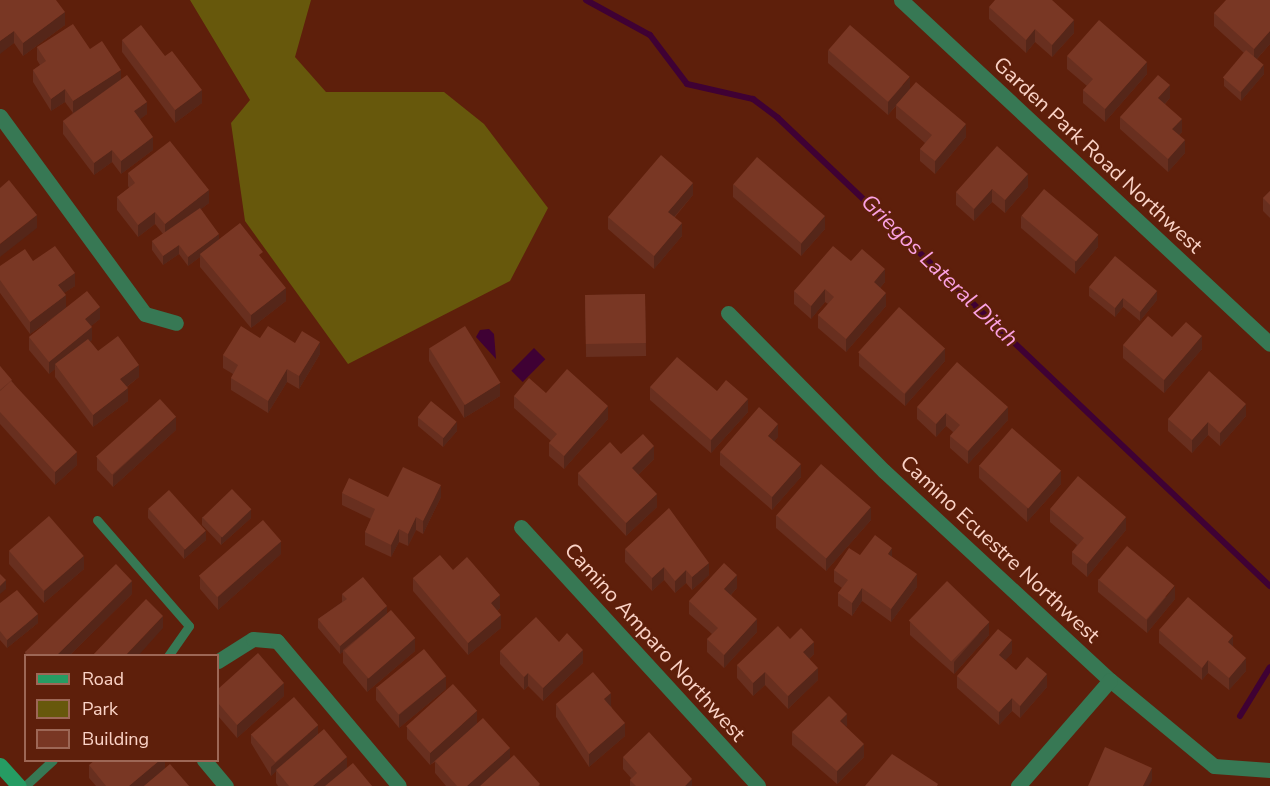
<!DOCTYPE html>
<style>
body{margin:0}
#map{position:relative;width:1270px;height:786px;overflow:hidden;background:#5e1f0b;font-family:"Nunito Sans",sans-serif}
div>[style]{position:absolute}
.green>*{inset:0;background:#67580c}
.water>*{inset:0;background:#3f0134;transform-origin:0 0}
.stream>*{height:6px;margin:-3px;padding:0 3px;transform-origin:3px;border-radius:3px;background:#3f0134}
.service>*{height:9px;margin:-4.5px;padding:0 4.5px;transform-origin:4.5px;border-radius:4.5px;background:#377854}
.minor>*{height:15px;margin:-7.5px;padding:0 7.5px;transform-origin:7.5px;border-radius:7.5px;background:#377854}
.secondary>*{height:15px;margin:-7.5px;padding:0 7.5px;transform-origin:7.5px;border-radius:7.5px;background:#269c63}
.wall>*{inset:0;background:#682f1f;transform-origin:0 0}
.shaded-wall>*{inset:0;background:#552619}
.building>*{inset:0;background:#793724;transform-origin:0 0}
span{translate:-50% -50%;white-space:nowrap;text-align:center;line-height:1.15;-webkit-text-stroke:5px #5e1f0b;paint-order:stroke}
.street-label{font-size:21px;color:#fbd3c7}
.water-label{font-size:22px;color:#faa1e2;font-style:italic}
.legend{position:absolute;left:24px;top:654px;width:195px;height:108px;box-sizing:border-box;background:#5e1f0b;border:2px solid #9d6756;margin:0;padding:8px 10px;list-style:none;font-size:18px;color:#fbd3c7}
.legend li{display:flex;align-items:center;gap:12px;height:30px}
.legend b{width:30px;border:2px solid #9d6756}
</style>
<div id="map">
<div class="green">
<div style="clip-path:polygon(190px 0,311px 0,295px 57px,326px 92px,444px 92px,484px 124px,548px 208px,510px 281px,348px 364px,245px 221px,231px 123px,250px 100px)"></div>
</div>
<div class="water">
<div style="clip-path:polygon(489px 329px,494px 334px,496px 359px,476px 337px,480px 330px)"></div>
<div style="left:534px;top:348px;width:16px;height:32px;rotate:45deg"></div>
</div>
<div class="stream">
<div style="left:586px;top:0;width:73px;rotate:28.7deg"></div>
<div style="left:650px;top:35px;width:61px;rotate:52.9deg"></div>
<div style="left:687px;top:84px;width:68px;rotate:12.8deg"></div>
<div style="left:753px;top:99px;width:31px;rotate:37deg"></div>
<div style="left:778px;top:118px;width:679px;rotate:43.57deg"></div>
<div style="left:1240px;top:716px;width:57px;rotate:-58.5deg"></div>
</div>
<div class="service">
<div style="left:97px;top:520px;width:140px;rotate:49deg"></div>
<div style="left:189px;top:626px;width:37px;rotate:125deg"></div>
<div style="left:25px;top:786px;width:38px;rotate:-43deg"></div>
</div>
<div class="minor">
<div style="left:901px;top:0;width:504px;rotate:42.99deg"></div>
<div style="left:0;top:116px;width:245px;rotate:53.8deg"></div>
<div style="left:145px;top:314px;width:32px;rotate:16deg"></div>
<div style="left:728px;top:313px;width:222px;rotate:45.4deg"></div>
<div style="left:884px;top:471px;width:308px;rotate:42.8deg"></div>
<div style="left:1110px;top:680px;width:135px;rotate:39.6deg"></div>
<div style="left:1214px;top:766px;width:56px;rotate:4.1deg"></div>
<div style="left:521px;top:527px;width:351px;rotate:47.5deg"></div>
<div style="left:218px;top:661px;width:41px;rotate:-32.2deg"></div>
<div style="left:253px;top:639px;width:24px;rotate:5deg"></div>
<div style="left:277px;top:641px;width:189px;rotate:49.9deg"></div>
<div style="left:204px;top:760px;width:34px;rotate:50deg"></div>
<div style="left:1018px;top:786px;width:140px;rotate:-49deg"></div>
</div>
<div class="secondary">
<div style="left:0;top:765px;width:28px;rotate:48deg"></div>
</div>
<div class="wall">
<div style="clip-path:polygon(0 0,65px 25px,23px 56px,14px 43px,0 53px)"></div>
<div style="clip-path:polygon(1270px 0,1270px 44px,1257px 59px,1264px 74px,1241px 101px,1224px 86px,1224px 78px,1244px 53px,1214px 26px,1214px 13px)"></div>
<div style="clip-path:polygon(989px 7px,1074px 33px,1052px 57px,1035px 42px,1026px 53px,989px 19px)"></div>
<div style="clip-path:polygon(122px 40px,165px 56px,202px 103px,175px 123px,122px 52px)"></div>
<div style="clip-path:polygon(37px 47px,90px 49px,121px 79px,147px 114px,140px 119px,153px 150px,121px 174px,112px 162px,94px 175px,63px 134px,63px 121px,73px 113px,65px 102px,51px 111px,33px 82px,33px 70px,40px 65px,37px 60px)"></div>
<div style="clip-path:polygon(828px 50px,910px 89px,966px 137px,935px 174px,920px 161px,920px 149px,925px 143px,896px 118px,896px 106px,888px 115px,828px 63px)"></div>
<div style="clip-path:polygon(1067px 56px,1147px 74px,1105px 122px,1083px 103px,1083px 90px,1087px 86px,1067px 69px)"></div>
<div style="clip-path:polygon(1170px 98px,1165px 104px,1182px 132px,1179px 135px,1185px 153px,1168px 172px,1120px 129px,1120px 117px)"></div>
<div style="clip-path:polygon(128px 173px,209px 203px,201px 209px,219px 239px,263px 260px,286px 301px,251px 328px,200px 267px,200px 257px,188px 266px,179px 254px,163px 265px,152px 250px,152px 241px,163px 234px,155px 224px,138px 237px,117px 210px,117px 197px,129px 188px,128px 186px)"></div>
<div style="clip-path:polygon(733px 184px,825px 229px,801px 256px,733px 197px)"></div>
<div style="clip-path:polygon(1028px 187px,1005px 213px,992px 202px,974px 221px,956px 205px,956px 192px)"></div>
<div style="clip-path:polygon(1270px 191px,1270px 218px,1263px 211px,1263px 198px)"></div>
<div style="clip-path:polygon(693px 195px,675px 217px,682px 236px,654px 269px,608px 229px,608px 217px)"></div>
<div style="clip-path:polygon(1021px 216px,1098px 247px,1075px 274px,1021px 228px)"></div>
<div style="clip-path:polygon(33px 261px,75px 286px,64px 293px,66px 307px,100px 319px,91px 326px,92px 340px,90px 341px,98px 351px,139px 377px,127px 387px,128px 401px,93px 427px,55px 377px,55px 369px,49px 374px,29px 350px,29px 337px,57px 315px,30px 334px,0 293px,0 266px)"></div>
<div style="clip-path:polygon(851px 261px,885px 282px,880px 288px,886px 306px,846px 352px,818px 328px,818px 315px,828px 304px,825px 302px,811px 319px,794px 304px,794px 291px)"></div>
<div style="clip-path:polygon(1089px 287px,1157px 300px,1140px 321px,1123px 307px,1115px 317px,1089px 296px)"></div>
<div style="left:645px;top:294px;width:62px;height:60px;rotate:89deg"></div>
<div style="clip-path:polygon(1172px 337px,1202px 349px,1164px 393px,1123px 358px,1123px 345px)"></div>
<div style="clip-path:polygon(260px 338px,295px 343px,320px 354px,299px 389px,287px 382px,268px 413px,231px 390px,231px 378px,233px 374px,223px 368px,223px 355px)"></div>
<div style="clip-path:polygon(429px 348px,500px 396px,464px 418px,429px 361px)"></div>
<div style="clip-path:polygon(859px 353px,945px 361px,905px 406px,859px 366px)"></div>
<div style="clip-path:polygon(0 366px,77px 465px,55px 485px,0 424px)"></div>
<div style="clip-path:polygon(650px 387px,717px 391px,748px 412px,711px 453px,650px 400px)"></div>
<div style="clip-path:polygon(546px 393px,608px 419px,564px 469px,549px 456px,549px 443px,551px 441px,514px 408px,514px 396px)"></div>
<div style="clip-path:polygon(917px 407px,1008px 420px,968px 464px,950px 448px,950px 436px,953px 432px,946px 426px,936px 437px,917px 419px)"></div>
<div style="clip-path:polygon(1246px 416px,1220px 446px,1208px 435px,1192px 453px,1168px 431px,1168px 419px)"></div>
<div style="clip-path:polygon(418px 417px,457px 431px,443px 447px,418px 426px)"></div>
<div style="clip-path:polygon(176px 430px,113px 487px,97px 470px,97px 457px)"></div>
<div style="clip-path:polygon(778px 437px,774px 441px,801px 477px,772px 510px,720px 465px,720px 452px)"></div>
<div style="clip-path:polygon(621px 454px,654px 459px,638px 475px,657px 507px,626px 536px,578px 485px,578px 473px)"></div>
<div style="clip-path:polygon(979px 465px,1061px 484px,1027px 522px,979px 478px)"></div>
<div style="clip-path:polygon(342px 493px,388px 497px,441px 497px,423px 534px,416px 530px,408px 546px,399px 542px,391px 557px,365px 545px,365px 532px,371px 519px,342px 505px)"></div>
<div style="clip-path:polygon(148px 509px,206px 540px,184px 559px,148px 518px)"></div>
<div style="clip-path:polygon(1050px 509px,1126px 530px,1087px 577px,1072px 564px,1072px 552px,1077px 545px,1050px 522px)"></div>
<div style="clip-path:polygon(776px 515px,871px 520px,826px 571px,776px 528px)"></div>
<div style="clip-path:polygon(202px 517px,251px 518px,221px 545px,202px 525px)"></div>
<div style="clip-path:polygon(625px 549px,709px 575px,692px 590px,686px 583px,675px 593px,664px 580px,652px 591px,625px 562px)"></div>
<div style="clip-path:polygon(9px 551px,84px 569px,44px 603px,9px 564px)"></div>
<div style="clip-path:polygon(281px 554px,218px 610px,200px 589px,200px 577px)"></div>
<div style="clip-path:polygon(860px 555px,892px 557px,917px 587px,891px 622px,862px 601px,852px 616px,838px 606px,838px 593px,842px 588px,834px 582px,834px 570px)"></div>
<div style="clip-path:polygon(453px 570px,500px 608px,497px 611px,501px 628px,468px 655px,413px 591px,413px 578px)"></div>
<div style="clip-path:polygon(1098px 579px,1175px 599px,1147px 633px,1098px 592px)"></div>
<div style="clip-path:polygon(737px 588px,731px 595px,757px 632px,724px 668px,707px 652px,707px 639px,712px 634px,689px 614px,689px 601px)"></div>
<div style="clip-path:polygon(132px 594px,69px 656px,26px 656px,26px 666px,25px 665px,25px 652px)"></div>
<div style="clip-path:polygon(342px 594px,387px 613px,415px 651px,367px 692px,343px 663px,343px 652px,340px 654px,318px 628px,318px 619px,342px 602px)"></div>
<div style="clip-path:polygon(0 603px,38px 623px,7px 648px,0 640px)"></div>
<div style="clip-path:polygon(910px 622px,989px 635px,954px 674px,910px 635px)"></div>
<div style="clip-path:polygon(1159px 630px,1233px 646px,1246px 671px,1229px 690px,1208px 673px,1202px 680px,1159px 643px)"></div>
<div style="clip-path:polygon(790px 639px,814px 654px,809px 659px,818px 680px,788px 709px,765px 685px,753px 696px,737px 678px,737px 665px)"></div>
<div style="clip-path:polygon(559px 642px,583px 663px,543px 701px,528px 686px,524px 690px,500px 664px,500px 651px)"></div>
<div style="clip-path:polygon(1012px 653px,1005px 660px,1016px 670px,1047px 687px,1020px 718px,1012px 711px,999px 725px,957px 688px,957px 676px)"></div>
<div style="clip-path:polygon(376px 687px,446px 689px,399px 728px,376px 700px)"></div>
<div style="clip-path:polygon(218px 689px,284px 696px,237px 738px,218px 716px)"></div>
<div style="clip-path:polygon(556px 704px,611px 706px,625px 736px,589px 767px,556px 717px)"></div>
<div style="clip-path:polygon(477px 723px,510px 759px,540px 786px,446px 786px,435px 773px,435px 762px,430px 765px,407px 739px,407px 727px)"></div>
<div style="clip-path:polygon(792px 732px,864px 757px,837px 784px,792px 745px)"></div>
<div style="clip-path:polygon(251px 734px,318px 734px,347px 768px,372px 786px,278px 786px,276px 783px,276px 771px,271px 776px,251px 743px)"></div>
<div style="clip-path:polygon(623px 757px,692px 786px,630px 786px,630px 780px,631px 778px,623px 769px)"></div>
<div style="clip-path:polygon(165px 760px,165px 768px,189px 786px,96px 786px,89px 778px,89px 765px)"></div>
</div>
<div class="shaded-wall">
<div style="clip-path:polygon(65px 12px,65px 25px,23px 56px,23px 43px)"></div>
<div style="clip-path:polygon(1074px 20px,1074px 33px,1052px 57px,1052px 45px)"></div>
<div style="clip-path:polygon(1035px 29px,1035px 42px,1026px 53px,1026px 40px)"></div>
<div style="clip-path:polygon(14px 31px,14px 43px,0 54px,0 41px)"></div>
<div style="clip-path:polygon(1270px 31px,1270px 44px,1254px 62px,1254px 49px)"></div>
<div style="clip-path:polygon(1147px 62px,1147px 74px,1105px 122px,1105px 109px)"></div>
<div style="clip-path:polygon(1264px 65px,1264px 74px,1241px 101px,1241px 92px)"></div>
<div style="clip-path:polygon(121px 70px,121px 83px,73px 113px,73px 101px)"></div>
<div style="clip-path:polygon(910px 77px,910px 89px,888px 115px,888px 102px)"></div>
<div style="clip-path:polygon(1170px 85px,1170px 98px,1158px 111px,1158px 98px)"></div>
<div style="clip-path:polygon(65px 89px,65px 102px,51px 111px,51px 99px)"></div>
<div style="clip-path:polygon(202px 90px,202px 103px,175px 123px,175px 110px)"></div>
<div style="clip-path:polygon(147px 102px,147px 114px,134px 124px,134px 111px)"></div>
<div style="clip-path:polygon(1182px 119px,1182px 132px,1172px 142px,1172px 129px)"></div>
<div style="clip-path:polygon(966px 124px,966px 137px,935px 174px,935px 161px)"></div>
<div style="clip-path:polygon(153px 137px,153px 150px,121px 174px,121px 161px)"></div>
<div style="clip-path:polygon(1185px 140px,1185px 153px,1168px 172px,1168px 159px)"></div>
<div style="clip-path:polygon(112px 150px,112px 162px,94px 175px,94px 163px)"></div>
<div style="clip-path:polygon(1028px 174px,1028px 187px,1005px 213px,1005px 200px)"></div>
<div style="clip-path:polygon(693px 183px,693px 195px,668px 224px,668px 212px)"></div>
<div style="clip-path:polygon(992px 189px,992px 202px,974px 221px,974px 209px)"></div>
<div style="clip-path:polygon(209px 190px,209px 203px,165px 237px,165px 224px)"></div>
<div style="clip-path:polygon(155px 212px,155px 224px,138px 237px,138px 225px)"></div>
<div style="clip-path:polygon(37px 215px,37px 228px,0 257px,0 244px)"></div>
<div style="clip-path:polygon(825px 216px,825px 229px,801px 256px,801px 244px)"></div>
<div style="clip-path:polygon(682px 223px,682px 236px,654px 269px,654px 256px)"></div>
<div style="clip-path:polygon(219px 234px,219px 243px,200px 254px,200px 257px,188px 266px,188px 257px)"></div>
<div style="clip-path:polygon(1098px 235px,1098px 247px,1075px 274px,1075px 261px)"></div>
<div style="clip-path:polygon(179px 245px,179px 254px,163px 265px,163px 256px)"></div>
<div style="clip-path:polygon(885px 269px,885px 282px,874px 295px,874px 282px)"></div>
<div style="clip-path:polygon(75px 273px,75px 286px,58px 297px,58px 285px)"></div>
<div style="clip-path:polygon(286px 288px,286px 301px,251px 328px,251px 315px)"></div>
<div style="clip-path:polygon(825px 289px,825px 302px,811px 319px,811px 306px)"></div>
<div style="clip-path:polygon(1157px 291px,1157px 300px,1140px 321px,1140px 312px)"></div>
<div style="clip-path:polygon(886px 293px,886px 306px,846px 352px,846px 339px)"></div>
<div style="clip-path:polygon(66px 295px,66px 308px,30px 334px,30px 322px)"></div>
<div style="clip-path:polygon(1123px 298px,1123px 307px,1115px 317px,1115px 308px)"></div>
<div style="clip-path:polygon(100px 307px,100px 319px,85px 331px,85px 319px)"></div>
<div style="clip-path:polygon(92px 327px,92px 340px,57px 367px,55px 364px,55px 369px,49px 374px,49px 362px)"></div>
<div style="clip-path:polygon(1202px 336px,1202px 349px,1164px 393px,1164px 380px)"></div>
<div style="clip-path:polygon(320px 342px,320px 354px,299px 389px,299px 376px)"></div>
<div style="clip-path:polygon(945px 348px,945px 361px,905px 406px,905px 394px)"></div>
<div style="clip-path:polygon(139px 365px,139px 377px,120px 392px,120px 379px)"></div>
<div style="clip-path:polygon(287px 369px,287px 382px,268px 413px,268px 401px)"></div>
<div style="clip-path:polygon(500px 383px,500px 396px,464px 418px,464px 405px)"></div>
<div style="clip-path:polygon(128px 388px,128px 401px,93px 427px,93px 415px)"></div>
<div style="clip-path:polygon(748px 399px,748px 412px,711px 453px,711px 440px)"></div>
<div style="clip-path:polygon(1246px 404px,1246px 416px,1220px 446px,1220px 433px)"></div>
<div style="clip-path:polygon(608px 406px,608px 419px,564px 469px,564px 456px)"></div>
<div style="clip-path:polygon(1008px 407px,1008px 420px,968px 464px,968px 451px)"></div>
<div style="clip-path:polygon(946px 413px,946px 426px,936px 437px,936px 424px)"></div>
<div style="clip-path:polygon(176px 417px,176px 430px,113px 487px,113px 475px)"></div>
<div style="clip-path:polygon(457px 422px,457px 431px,443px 447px,443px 438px)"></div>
<div style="clip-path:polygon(1208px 422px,1208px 435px,1192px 453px,1192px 440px)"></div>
<div style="clip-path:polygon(778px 424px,778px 437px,768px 448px,768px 436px)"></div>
<div style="clip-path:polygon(654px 446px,654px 459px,632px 481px,632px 468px)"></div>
<div style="clip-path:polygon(77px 452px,77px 465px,55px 485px,55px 472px)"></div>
<div style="clip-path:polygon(801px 464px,801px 477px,772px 510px,772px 497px)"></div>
<div style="clip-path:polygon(1061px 471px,1061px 484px,1027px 522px,1027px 509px)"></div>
<div style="clip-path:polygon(441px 485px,441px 497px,423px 534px,423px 521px)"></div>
<div style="clip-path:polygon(657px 494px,657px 507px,626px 536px,626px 523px)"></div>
<div style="clip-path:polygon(871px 507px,871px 520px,826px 571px,826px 558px)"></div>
<div style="clip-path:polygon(251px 509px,251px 518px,221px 545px,221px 537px)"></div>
<div style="clip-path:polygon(416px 517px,416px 530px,408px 546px,408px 534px)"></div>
<div style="clip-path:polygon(1126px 517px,1126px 530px,1087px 577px,1087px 564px)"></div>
<div style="clip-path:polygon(399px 529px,399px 542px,391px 557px,391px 545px)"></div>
<div style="clip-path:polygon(206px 531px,206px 540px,184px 559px,184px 550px)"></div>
<div style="clip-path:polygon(281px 541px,281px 554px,218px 610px,218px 597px)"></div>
<div style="clip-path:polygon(892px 548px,892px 560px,888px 554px)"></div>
<div style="clip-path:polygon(84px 556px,84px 569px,44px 603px,44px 591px)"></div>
<div style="clip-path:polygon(709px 563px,709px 575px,692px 590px,692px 577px)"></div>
<div style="clip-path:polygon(664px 567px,664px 580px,652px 591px,652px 578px)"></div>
<div style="clip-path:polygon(686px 570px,686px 583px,675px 593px,675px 581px)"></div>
<div style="clip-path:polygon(917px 574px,917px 587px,891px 622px,891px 609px)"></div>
<div style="clip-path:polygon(737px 575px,737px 588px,724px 602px,724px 589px)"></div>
<div style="clip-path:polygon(6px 580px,6px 589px,0 594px,0 586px)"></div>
<div style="clip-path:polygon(132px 581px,132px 594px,69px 656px,56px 656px)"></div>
<div style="clip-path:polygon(1175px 586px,1175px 599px,1147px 633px,1147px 620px)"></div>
<div style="clip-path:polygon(862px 588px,862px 601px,852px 616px,852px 603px)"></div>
<div style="clip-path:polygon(500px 595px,500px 608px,491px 616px,491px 603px)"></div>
<div style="clip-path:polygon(387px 606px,387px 614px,343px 650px,343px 652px,340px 654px,340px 646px)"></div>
<div style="clip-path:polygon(38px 614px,38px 623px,7px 648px,7px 640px)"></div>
<div style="clip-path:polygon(501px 615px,501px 628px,468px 655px,468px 643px)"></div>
<div style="clip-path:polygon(163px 616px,163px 628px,138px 656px,125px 656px)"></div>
<div style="clip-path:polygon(757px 619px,757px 632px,724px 668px,724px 655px)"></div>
<div style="clip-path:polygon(989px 622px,989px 635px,954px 674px,954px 662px)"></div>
<div style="clip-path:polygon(1233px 636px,1233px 649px,1228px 642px)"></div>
<div style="clip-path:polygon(415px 638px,415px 651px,367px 692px,367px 679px)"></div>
<div style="clip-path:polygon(1012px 640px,1012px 653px,999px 668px,999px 655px)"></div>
<div style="clip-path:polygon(814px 642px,814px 654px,803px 665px,803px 652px)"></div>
<div style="clip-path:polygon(583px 650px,583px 663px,543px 701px,543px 688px)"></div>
<div style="clip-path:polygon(1246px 658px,1246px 671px,1229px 690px,1229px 678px)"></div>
<div style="clip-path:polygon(1208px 660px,1208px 673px,1202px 680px,1202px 668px)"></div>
<div style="clip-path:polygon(818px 668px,818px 680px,788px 709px,788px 696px)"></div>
<div style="clip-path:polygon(765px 672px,765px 685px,753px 696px,753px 683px)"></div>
<div style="clip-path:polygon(528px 673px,528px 686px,524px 690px,524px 677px)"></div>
<div style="clip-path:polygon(1047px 674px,1047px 687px,1020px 718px,1020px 706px)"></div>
<div style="clip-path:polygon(446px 676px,446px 689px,399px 728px,399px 715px)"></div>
<div style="clip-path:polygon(284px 683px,284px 696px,237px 738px,237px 725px)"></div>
<div style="clip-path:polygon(611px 693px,611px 706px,604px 712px,604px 699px)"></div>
<div style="clip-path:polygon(1012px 698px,1012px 711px,999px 725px,999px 712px)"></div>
<div style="clip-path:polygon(477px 711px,477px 724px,430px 765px,430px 753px)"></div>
<div style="clip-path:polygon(847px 714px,847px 727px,840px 721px)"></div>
<div style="clip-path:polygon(625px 723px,625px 736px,589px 767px,589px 754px)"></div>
<div style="clip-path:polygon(318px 725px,318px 734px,271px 776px,271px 767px)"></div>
<div style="clip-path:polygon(864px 744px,864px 757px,837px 784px,837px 771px)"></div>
<div style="clip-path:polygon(510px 748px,510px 761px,481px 786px,467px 786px)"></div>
<div style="clip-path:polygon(347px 757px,347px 770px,328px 786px,313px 786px)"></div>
<div style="clip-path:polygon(160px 760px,165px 760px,165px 769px,144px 786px,129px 786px)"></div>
<div style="clip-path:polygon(1152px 768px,1152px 781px,1149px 786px,1143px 786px)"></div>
<div style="clip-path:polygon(692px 779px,692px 786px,685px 786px)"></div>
</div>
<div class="building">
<div style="clip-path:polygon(0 0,56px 0,65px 12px,23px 43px,14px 31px,0 41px)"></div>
<div style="clip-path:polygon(995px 0,1052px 0,1074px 20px,1052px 45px,1035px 29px,1026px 40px,989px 7px)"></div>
<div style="clip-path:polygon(1226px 0,1270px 0,1270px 31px,1254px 49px,1214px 13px)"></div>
<div style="clip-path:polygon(1099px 20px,1147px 62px,1105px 109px,1083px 90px,1093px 79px,1067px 56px)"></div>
<div style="clip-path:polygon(73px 24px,90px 49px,102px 41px,121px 70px,73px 101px,65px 89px,51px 99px,33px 70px,46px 61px,37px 47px)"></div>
<div style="clip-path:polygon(141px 25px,165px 56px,172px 51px,202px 90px,175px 110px,122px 40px)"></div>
<div style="left:850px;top:25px;width:79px;height:33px;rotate:41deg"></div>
<div style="left:1246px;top:50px;width:23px;height:36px;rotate:40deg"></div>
<div style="clip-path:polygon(127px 75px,147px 102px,134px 111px,153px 137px,121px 161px,112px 150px,94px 163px,63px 121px)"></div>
<div style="clip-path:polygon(1158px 75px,1170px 85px,1158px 98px,1182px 119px,1172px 129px,1185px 140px,1168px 159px,1120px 117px)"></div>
<div style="clip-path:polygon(916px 82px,966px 124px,935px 161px,920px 149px,932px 135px,896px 105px)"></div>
<div style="clip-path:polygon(170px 141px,209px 190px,165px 224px,155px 212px,138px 225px,117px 197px,135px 183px,128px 173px)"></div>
<div style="clip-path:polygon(997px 146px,1028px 174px,1005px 200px,992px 189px,974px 209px,956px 192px)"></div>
<div style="clip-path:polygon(661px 155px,693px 183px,668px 212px,682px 223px,654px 256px,608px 217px)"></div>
<div style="left:757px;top:157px;width:90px;height:36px;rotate:41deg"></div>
<div style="clip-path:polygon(9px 180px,37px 215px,0 244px,0 188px)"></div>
<div style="left:1044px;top:189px;width:71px;height:35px;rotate:40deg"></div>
<div style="clip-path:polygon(1270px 191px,1270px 205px,1263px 198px)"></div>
<div style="clip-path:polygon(200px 208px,219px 234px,188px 257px,179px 245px,163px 256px,152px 241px)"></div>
<div style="clip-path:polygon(240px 223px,263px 252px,259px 255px,286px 288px,251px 315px,200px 254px)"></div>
<div style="clip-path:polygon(55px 246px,75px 273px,58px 285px,66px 295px,30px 322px,0 280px,0 266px,25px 249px,33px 261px)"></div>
<div style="clip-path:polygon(833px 246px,851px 261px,862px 249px,885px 269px,874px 282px,886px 293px,846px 339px,818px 315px,834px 297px,825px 289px,811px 306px,794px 291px)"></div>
<div style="clip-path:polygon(1115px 256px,1157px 291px,1140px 312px,1123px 298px,1115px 308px,1089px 287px)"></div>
<div style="clip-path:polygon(87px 291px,100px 307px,85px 319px,92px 327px,49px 362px,29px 337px)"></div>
<div style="left:645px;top:294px;width:49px;height:60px;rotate:89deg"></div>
<div style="left:899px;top:307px;width:62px;height:61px;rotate:42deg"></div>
<div style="clip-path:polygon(1148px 316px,1172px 337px,1186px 322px,1202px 336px,1164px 380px,1123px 345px)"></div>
<div style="clip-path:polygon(241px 326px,260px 338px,268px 326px,295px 343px,302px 331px,320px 342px,299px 376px,287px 369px,268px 401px,231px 378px,238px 365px,223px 355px)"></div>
<div style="left:465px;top:326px;width:67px;height:42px;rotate:58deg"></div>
<div style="clip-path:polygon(118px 336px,139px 365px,120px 379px,128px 388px,93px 415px,55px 364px,88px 339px,98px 351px)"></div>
<div style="clip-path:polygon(677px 357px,717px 391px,726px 380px,748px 399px,711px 440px,650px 387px)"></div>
<div style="clip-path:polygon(957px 362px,1008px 407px,968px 451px,950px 436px,960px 425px,946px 413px,936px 424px,917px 407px)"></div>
<div style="clip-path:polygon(0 366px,12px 380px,0 390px)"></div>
<div style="clip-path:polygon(567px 369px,608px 406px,564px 456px,549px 443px,557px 434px,514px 396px,529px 378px,546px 393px)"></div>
<div style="clip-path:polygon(1209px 371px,1246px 404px,1220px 433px,1208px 422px,1192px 440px,1168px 419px)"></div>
<div style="clip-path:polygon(11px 381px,77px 452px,55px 472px,0 412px,0 391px)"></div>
<div style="left:160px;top:399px;width:24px;height:86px;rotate:48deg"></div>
<div style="left:431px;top:401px;width:33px;height:21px;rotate:39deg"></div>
<div style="clip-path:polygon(759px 407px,778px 424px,768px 436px,801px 464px,772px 497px,720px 452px)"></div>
<div style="left:1012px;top:428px;width:65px;height:50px;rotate:41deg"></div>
<div style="clip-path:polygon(643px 434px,654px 446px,632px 468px,657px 494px,626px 523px,578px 473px,610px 442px,621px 454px)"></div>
<div style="left:821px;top:464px;width:66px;height:68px;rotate:41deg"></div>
<div style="clip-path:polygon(403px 467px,441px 485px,423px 521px,416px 517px,408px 534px,399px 529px,391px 545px,365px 532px,375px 509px,342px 493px,349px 478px,388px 497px)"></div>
<div style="clip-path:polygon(1078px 476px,1126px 517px,1087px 564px,1072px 552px,1084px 538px,1050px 509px)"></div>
<div style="left:232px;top:489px;width:28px;height:41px;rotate:46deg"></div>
<div style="left:169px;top:490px;width:55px;height:28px;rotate:48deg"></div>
<div style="clip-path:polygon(669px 508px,709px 563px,692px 577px,686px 570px,675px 581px,664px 567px,652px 578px,625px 549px)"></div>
<div style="left:49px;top:516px;width:53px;height:53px;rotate:49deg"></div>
<div style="left:263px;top:520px;width:28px;height:85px;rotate:49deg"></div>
<div style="clip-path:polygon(875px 535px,892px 548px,888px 554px,917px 574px,891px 609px,862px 588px,852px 603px,838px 593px,848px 580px,834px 570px,849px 548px,860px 555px)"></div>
<div style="left:1127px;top:546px;width:62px;height:44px;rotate:40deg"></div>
<div style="clip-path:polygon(440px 555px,453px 570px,467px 557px,500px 595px,491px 603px,501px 615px,468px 643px,413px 578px)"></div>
<div style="clip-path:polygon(724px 563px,737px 575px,724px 589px,757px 619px,724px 655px,707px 639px,718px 628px,689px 601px)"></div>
<div style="clip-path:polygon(116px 564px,132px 581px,56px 656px,28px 656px,25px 652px)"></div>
<div style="clip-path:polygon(0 574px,6px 580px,0 586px)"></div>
<div style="clip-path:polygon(363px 577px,387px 606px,340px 646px,318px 619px,347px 599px,342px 594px)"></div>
<div style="left:947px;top:581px;width:59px;height:55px;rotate:44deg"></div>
<div style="clip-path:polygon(17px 590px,38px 614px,7px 640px,0 631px,0 603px)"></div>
<div style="clip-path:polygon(1188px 597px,1233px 636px,1228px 642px,1246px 658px,1229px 678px,1208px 660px,1202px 668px,1159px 630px)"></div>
<div style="clip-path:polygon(146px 599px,163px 616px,125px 656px,92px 656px)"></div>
<div style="left:391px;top:610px;width:37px;height:62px;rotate:49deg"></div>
<div style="clip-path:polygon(536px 617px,559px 642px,567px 633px,583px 650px,543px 688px,528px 673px,524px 677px,500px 651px)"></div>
<div style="clip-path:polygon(778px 626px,790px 639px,801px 628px,814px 642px,803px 652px,818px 668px,788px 696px,765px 672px,753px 683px,737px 665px)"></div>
<div style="clip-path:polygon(998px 629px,1012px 640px,999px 655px,1016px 670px,1027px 657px,1047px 674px,1020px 706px,1012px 698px,999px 712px,957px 676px)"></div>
<div style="left:424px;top:649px;width:35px;height:61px;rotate:51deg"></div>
<div style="clip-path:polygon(258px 653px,284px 683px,237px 725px,218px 703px,218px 689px)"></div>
<div style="clip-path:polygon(593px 672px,611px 693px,604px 699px,625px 723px,589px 754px,556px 704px)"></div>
<div style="left:453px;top:684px;width:36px;height:63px;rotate:48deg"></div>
<div style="clip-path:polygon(829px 696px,847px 714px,840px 721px,864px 744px,837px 771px,792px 732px)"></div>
<div style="left:294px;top:697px;width:37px;height:57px;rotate:49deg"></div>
<div style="clip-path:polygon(483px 718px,510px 748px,467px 786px,457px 786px,435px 761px)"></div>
<div style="clip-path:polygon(324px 729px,347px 757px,313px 786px,289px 786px,276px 770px)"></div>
<div style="clip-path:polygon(649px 732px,692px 779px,685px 786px,636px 786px,630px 780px,637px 773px,623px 757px)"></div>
<div style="clip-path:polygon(1105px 747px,1152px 768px,1143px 786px,1088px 786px)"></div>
<div style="clip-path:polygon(892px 754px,938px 784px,937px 786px,865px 786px)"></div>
<div style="clip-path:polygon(514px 755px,540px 784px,538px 786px,480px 786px)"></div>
<div style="clip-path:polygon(95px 760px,160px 760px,129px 786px,106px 786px,89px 765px)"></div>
<div style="clip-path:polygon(353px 763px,372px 786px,325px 786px)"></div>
<div style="clip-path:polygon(170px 764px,189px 786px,144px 786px)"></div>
</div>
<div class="street-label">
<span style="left:1098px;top:155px;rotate:43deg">Garden Park Road Northwest</span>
<span style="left:1000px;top:549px;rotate:43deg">Camino Ecuestre Northwest</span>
<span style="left:655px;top:642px;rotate:48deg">Camino Amparo Northwest</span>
</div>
<div class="water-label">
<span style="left:939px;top:271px;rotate:44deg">Griegos Lateral Ditch</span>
</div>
<ul class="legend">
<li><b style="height:8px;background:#269c63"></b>Road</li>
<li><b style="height:16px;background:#67580c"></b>Park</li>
<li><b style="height:16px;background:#793724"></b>Building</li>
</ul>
</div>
